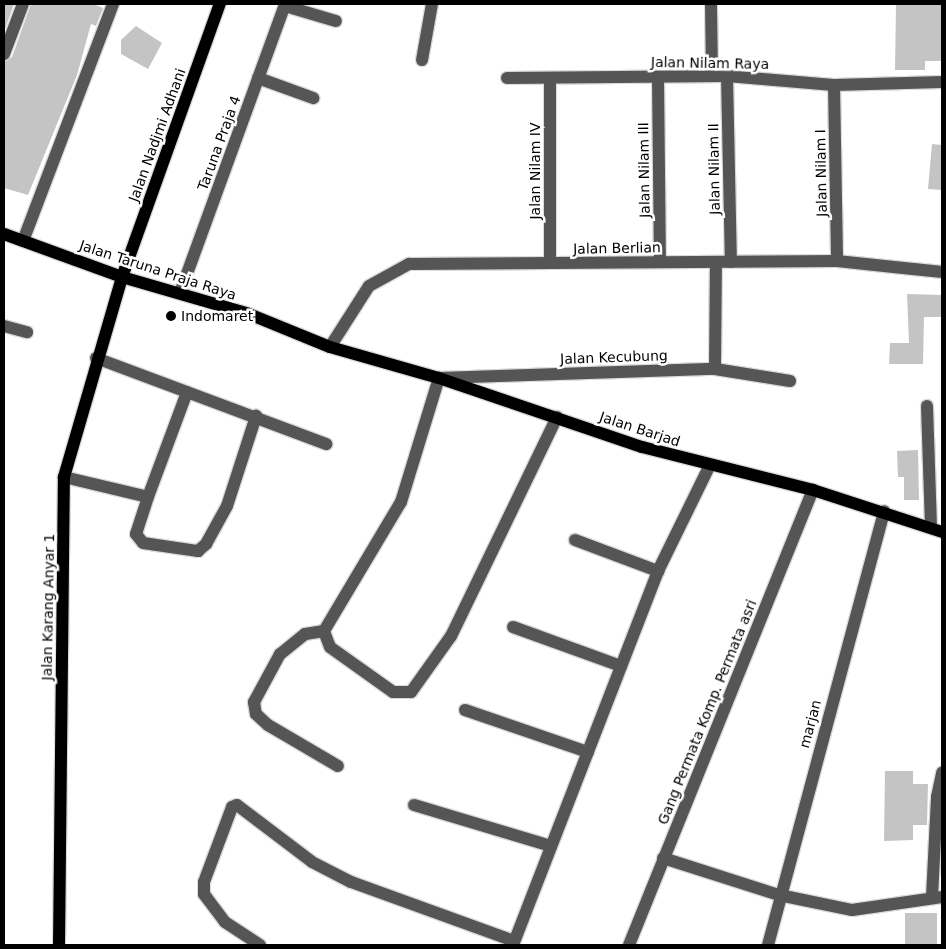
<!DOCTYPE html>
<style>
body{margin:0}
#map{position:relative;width:946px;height:949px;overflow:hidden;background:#fff;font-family:"DejaVu Sans",sans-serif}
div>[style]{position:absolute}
.building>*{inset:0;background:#c4c4c4;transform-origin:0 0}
.roads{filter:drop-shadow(1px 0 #dbdbdb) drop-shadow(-1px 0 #dbdbdb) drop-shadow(0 1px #dbdbdb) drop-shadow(0 -1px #dbdbdb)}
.minor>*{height:12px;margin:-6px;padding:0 6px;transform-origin:6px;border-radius:6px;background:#555}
.major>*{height:12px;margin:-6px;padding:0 6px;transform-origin:6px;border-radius:6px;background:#000}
.dots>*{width:14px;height:14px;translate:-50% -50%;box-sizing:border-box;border:2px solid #fff;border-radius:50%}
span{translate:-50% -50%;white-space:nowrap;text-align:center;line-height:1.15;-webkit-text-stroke:5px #fff;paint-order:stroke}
.street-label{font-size:14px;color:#000}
.poi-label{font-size:14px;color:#000}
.left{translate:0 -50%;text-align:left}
.frame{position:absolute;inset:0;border:5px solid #000;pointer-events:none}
</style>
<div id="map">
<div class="building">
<div style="clip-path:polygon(4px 4px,14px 4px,4px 32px)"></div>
<div style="clip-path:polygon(31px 4px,93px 4px,103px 8px,96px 26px,91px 24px,77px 75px,28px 195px,4px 188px,4px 62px,12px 57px)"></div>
<div style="clip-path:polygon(896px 4px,942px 4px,942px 61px,925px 61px,925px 70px,895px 70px)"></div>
<div style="clip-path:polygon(136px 26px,162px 43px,148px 69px,121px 54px,121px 40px)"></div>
<div style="clip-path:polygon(932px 144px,942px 145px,942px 190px,928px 189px)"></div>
<div style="clip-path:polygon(907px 294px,942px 295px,942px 317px,924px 317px,923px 364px,889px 364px,890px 343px,909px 343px)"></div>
<div style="clip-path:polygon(918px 450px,919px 500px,904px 500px,904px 477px,898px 477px,897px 451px)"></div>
<div style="clip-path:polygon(885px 771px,913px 771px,913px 784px,928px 784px,927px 825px,913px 825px,913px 840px,884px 841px)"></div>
<div style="left:905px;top:913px;width:32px;height:32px"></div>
</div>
<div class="roads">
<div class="minor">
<div style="left:711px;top:4px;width:72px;rotate:89.2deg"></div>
<div style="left:285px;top:6px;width:53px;rotate:16.4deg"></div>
<div style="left:4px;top:54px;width:53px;rotate:-69.2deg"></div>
<div style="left:422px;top:60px;width:57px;rotate:-79.9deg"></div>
<div style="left:727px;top:76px;width:186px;rotate:88.8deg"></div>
<div style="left:658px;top:77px;width:185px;rotate:89.4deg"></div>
<div style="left:258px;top:78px;width:59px;rotate:20deg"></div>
<div style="left:507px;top:78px;width:220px;rotate:-0.5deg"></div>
<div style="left:727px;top:76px;width:107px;rotate:4.8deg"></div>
<div style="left:834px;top:85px;width:108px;rotate:-1.6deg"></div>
<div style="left:550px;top:78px;width:185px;rotate:90deg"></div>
<div style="left:834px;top:85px;width:176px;rotate:89deg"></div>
<div style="left:23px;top:241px;width:254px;rotate:-69.2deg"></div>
<div style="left:180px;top:293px;width:307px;rotate:-70deg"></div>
<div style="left:4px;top:326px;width:24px;rotate:15deg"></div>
<div style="left:330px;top:347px;width:72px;rotate:-57.4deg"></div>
<div style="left:369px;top:286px;width:46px;rotate:-28.8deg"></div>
<div style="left:409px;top:264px;width:428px;rotate:-0.4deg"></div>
<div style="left:837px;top:261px;width:106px;rotate:6deg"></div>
<div style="left:96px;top:358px;width:246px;rotate:20.5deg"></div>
<div style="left:715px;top:369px;width:107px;rotate:-89.5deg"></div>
<div style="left:927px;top:406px;width:121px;rotate:88.1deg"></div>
<div style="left:557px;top:417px;width:243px;rotate:115.8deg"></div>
<div style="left:451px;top:636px;width:69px;rotate:125.5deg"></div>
<div style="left:411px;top:692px;width:18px;rotate:180deg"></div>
<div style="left:393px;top:692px;width:77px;rotate:-144.5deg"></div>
<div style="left:330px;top:647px;width:17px;rotate:-111deg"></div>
<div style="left:324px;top:631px;width:150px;rotate:-59.2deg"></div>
<div style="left:401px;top:502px;width:130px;rotate:-73deg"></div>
<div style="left:439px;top:378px;width:276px;rotate:-1.9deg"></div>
<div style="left:715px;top:369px;width:76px;rotate:9.1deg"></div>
<div style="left:64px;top:477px;width:86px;rotate:13.4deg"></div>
<div style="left:148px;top:497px;width:39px;rotate:108deg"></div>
<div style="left:136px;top:534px;width:11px;rotate:52deg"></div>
<div style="left:143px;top:543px;width:56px;rotate:8.3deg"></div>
<div style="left:198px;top:551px;width:11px;rotate:-41deg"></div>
<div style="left:206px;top:544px;width:43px;rotate:-61.1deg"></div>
<div style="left:227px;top:506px;width:95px;rotate:-72.1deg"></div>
<div style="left:148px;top:497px;width:112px;rotate:-69.6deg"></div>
<div style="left:575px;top:540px;width:89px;rotate:20.5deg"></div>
<div style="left:513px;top:627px;width:115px;rotate:19.9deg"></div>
<div style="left:324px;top:631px;width:19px;rotate:171deg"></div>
<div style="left:305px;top:634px;width:32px;rotate:141deg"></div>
<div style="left:280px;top:654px;width:55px;rotate:118.4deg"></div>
<div style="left:254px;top:702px;width:12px;rotate:81deg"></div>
<div style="left:256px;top:714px;width:16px;rotate:43deg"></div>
<div style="left:268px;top:725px;width:81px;rotate:30.4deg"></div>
<div style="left:465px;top:710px;width:130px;rotate:18.9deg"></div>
<div style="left:414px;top:805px;width:143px;rotate:16.7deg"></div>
<div style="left:663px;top:858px;width:122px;rotate:17.7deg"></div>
<div style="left:779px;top:895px;width:75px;rotate:11.6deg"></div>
<div style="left:852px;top:910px;width:91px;rotate:-8.2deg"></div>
<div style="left:932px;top:897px;width:100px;rotate:-87.1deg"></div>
<div style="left:937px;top:797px;width:25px;rotate:-78deg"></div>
<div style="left:260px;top:945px;width:42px;rotate:-146.7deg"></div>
<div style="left:225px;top:922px;width:35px;rotate:-127deg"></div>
<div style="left:204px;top:894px;width:12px;rotate:-90deg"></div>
<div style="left:204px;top:882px;width:80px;rotate:-69.5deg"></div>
<div style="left:232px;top:807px;width:5px;rotate:-22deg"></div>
<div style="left:237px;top:805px;width:94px;rotate:37.2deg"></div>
<div style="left:312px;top:862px;width:44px;rotate:27.1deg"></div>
<div style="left:351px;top:882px;width:173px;rotate:19.9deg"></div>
<div style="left:513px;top:945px;width:401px;rotate:-68.8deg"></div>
<div style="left:658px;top:571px;width:116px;rotate:-63.9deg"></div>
<div style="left:629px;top:945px;width:491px;rotate:-68deg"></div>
<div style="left:768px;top:945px;width:449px;rotate:-75deg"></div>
</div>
<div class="major">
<div style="left:4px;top:234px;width:126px;rotate:20deg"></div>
<div style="left:122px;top:277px;width:132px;rotate:16.2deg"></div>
<div style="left:249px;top:314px;width:87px;rotate:22.2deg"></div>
<div style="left:330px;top:347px;width:113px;rotate:15.9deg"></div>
<div style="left:439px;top:378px;width:214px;rotate:18.8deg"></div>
<div style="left:642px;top:447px;width:176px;rotate:14.1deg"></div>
<div style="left:813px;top:490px;width:136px;rotate:18deg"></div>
<div style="left:59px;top:945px;width:468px;rotate:-89.4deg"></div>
<div style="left:64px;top:477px;width:208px;rotate:-73.8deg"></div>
<div style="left:122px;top:277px;width:290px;rotate:-70.3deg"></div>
</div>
</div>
<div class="dots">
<div style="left:171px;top:316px;background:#000"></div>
</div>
<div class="street-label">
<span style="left:710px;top:63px;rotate:1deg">Jalan Nilam Raya</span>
<span style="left:157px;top:135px;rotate:-70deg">Jalan Nadjmi Adhani</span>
<span style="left:219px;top:143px;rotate:-70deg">Taruna Praja 4</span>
<span style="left:714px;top:169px;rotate:-91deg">Jalan Nilam II</span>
<span style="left:644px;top:170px;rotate:-91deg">Jalan Nilam III</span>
<span style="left:535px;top:171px;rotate:-90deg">Jalan Nilam IV</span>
<span style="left:821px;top:173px;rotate:-91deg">Jalan Nilam I</span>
<span style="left:617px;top:248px;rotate:-1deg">Jalan Berlian</span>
<span style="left:158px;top:270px;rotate:18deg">Jalan Taruna Praja Raya</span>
<span style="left:614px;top:357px;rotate:-2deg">Jalan Kecubung</span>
<span style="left:640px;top:429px;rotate:18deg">Jalan Barjad</span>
<span style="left:48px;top:607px;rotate:-89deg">Jalan Karang Anyar 1</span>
<span style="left:707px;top:712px;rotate:-68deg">Gang Permata Komp. Permata asri</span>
<span style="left:810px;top:724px;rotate:-75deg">marjan</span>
</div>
<div class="poi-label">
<span class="left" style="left:181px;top:316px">Indomaret</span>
</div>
<div class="frame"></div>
</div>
